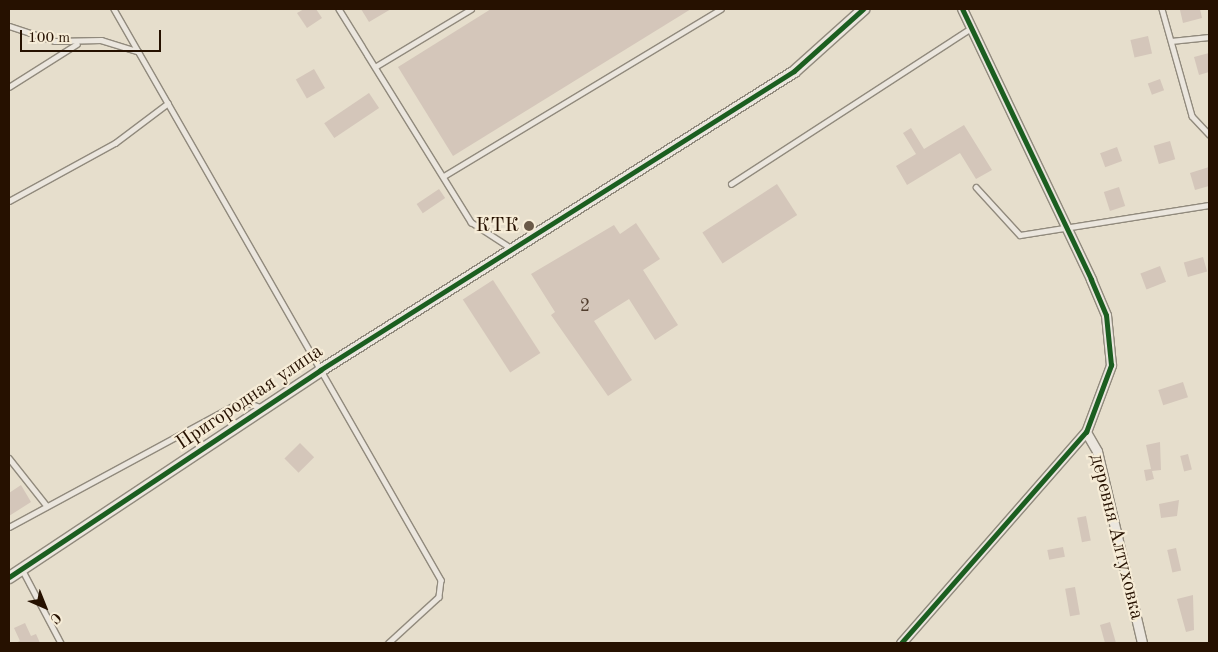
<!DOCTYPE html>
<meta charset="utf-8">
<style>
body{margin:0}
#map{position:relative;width:1218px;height:652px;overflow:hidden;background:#e6decc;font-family:"Old Standard TT",serif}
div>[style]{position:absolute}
.building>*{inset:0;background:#d4c6ba;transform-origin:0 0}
.roads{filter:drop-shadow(1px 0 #918a7d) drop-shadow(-1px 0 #918a7d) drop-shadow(0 1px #918a7d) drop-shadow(0 -1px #918a7d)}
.service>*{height:4.5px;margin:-2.25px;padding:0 2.25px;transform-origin:2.25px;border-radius:2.25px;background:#ebe6de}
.minor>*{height:9px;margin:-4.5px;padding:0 4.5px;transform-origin:4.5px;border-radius:4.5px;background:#ebe6de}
.tertiary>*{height:11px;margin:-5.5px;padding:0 5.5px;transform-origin:5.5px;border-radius:5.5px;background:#ebe6de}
.cycleway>*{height:5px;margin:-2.5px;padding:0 2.5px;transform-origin:2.5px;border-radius:2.5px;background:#1b5e20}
.dots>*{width:14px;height:14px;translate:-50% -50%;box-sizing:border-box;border:2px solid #f6ecd7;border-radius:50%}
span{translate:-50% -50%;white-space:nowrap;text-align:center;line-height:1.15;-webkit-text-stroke:4.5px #f6ecd7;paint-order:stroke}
.number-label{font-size:18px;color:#523e2e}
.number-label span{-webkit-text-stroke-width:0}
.poi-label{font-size:20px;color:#261100}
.right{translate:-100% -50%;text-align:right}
.street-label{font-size:20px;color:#261100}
.frame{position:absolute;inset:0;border:10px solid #261100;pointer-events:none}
.north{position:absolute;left:20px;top:582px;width:50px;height:50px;-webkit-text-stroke:4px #f6ecd7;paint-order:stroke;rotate:136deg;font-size:14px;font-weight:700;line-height:20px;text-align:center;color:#261100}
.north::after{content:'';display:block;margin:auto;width:18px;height:22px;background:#261100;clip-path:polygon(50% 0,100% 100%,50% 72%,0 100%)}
.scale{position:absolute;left:20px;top:30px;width:141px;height:22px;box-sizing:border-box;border:2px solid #261100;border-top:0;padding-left:6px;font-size:15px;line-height:18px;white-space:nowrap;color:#261100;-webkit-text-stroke:4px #f6ecd7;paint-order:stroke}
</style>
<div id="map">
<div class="building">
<div style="clip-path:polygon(304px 9px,316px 9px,322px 18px,307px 28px,297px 13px)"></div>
<div style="clip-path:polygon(361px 9px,391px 9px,369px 22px)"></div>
<div style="clip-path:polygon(491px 9px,691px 9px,453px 156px,398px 67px)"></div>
<div style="clip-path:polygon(1200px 9px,1202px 18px,1183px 23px,1180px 10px)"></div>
<div style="left:1148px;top:36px;width:18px;height:18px;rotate:77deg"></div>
<div style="clip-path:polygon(1209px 53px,1209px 72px,1199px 75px,1194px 57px)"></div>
<div style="left:314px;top:69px;width:22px;height:21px;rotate:60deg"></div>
<div style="left:1160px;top:79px;width:12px;height:13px;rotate:70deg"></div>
<div style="left:369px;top:93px;width:18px;height:54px;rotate:56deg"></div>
<div style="clip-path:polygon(964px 125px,992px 170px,976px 179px,960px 153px,907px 185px,896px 166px,916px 154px,903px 133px,911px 128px,924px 149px)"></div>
<div style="left:1170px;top:141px;width:19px;height:17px;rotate:74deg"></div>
<div style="left:1117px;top:147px;width:15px;height:18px;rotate:70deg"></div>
<div style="clip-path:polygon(1209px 167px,1209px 186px,1195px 190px,1190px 173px)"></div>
<div style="left:777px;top:184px;width:37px;height:89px;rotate:57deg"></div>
<div style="left:1119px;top:187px;width:20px;height:16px;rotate:72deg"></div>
<div style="left:439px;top:189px;width:11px;height:27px;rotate:56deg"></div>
<div style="clip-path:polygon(636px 223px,660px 259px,643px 270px,678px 325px,655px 340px,629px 299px,594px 321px,632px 380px,608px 396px,551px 315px,555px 312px,531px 274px,614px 225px,620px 234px)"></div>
<div style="left:1203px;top:257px;width:15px;height:20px;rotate:74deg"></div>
<div style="left:1160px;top:266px;width:17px;height:21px;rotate:69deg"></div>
<div style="left:493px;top:280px;width:87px;height:36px;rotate:57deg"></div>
<div style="left:1183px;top:382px;width:16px;height:26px;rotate:72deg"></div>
<div style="clip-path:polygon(1160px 442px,1161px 470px,1152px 471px,1154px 479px,1146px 481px,1144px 470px,1151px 469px,1146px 445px)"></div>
<div style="left:300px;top:443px;width:20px;height:22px;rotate:45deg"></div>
<div style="left:1188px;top:454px;width:16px;height:8px;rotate:76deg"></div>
<div style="clip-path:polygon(21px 485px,31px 502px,9px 516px,9px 493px)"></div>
<div style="clip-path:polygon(1179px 500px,1177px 516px,1161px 518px,1159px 504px)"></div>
<div style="left:1086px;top:516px;width:25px;height:9px;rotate:79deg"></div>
<div style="left:1063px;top:547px;width:10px;height:16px;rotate:79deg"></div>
<div style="left:1176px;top:548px;width:23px;height:9px;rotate:77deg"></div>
<div style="left:1075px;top:587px;width:28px;height:10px;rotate:80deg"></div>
<div style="clip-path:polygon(1193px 595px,1194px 630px,1186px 632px,1177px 599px)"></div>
<div style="clip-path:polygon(1110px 622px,1116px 643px,1105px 643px,1100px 625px)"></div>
<div style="clip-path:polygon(25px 623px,31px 636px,36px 634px,40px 643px,15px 643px,20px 641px,14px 628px)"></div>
</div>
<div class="roads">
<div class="service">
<div style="left:114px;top:9px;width:658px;rotate:60.2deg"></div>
<div style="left:441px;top:580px;width:17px;rotate:97deg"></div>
<div style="left:439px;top:597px;width:68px;rotate:137.4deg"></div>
<div style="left:339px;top:9px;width:251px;rotate:58.2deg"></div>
<div style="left:471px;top:222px;width:48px;rotate:33deg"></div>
<div style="left:1162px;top:9px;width:111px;rotate:74.3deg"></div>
<div style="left:1192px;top:116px;width:25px;rotate:47deg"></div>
<div style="left:9px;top:26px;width:48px;rotate:18.1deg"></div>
<div style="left:55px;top:41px;width:46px;rotate:-1.2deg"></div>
<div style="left:101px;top:40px;width:39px;rotate:17deg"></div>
<div style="left:1171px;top:41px;width:38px;rotate:-6deg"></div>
<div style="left:375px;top:67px;width:112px;rotate:-31.1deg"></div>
<div style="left:9px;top:87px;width:80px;rotate:-32.3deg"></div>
<div style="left:444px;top:176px;width:323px;rotate:-31.1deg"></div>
<div style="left:731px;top:184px;width:286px;rotate:-33deg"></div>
<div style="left:976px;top:187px;width:65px;rotate:47.5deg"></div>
<div style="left:1020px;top:235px;width:191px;rotate:-9deg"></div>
<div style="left:9px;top:201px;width:121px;rotate:-28.7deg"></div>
<div style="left:115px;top:143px;width:66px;rotate:-37deg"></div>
<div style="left:9px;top:458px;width:61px;rotate:51.6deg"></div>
<div style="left:9px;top:527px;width:265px;rotate:-28.4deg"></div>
<div style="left:242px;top:401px;width:19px;rotate:18deg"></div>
<div style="left:22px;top:569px;width:84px;rotate:62.2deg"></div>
</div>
<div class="minor">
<div style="left:1086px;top:432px;width:22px;rotate:60deg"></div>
<div style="left:1097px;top:451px;width:197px;rotate:76.8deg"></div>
<div style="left:901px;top:643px;width:281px;rotate:-48.8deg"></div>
<div style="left:1086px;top:432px;width:72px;rotate:-69.5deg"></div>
<div style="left:1111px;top:365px;width:50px;rotate:-95.7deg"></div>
<div style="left:1106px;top:315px;width:39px;rotate:-113deg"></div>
<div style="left:1091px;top:279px;width:299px;rotate:-115.5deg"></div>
</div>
<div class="tertiary">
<div style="left:9px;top:577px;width:374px;rotate:-33.6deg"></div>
<div style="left:320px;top:370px;width:560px;rotate:-32.24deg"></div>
<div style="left:794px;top:71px;width:93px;rotate:-41.9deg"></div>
</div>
</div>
<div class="cycleway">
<div style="left:9px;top:577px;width:374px;rotate:-33.6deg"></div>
<div style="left:320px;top:370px;width:560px;rotate:-32.24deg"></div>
<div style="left:794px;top:71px;width:93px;rotate:-41.9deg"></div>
<div style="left:901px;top:643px;width:281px;rotate:-48.8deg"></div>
<div style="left:1086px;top:432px;width:72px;rotate:-69.5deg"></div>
<div style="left:1111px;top:365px;width:50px;rotate:-95.7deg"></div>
<div style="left:1106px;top:315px;width:39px;rotate:-113deg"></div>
<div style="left:1091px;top:279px;width:299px;rotate:-115.5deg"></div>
</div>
<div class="dots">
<div style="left:529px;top:226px;background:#695947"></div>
</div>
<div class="number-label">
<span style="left:585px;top:306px">2</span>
</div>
<div class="poi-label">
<span class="right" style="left:519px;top:226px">КТК</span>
</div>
<div class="street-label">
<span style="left:250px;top:398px;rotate:-34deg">Пригородная улица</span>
<span style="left:1116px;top:537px;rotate:76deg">деревня Алтуховка</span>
</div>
<div class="frame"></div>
<div class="north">С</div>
<div class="scale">100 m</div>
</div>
